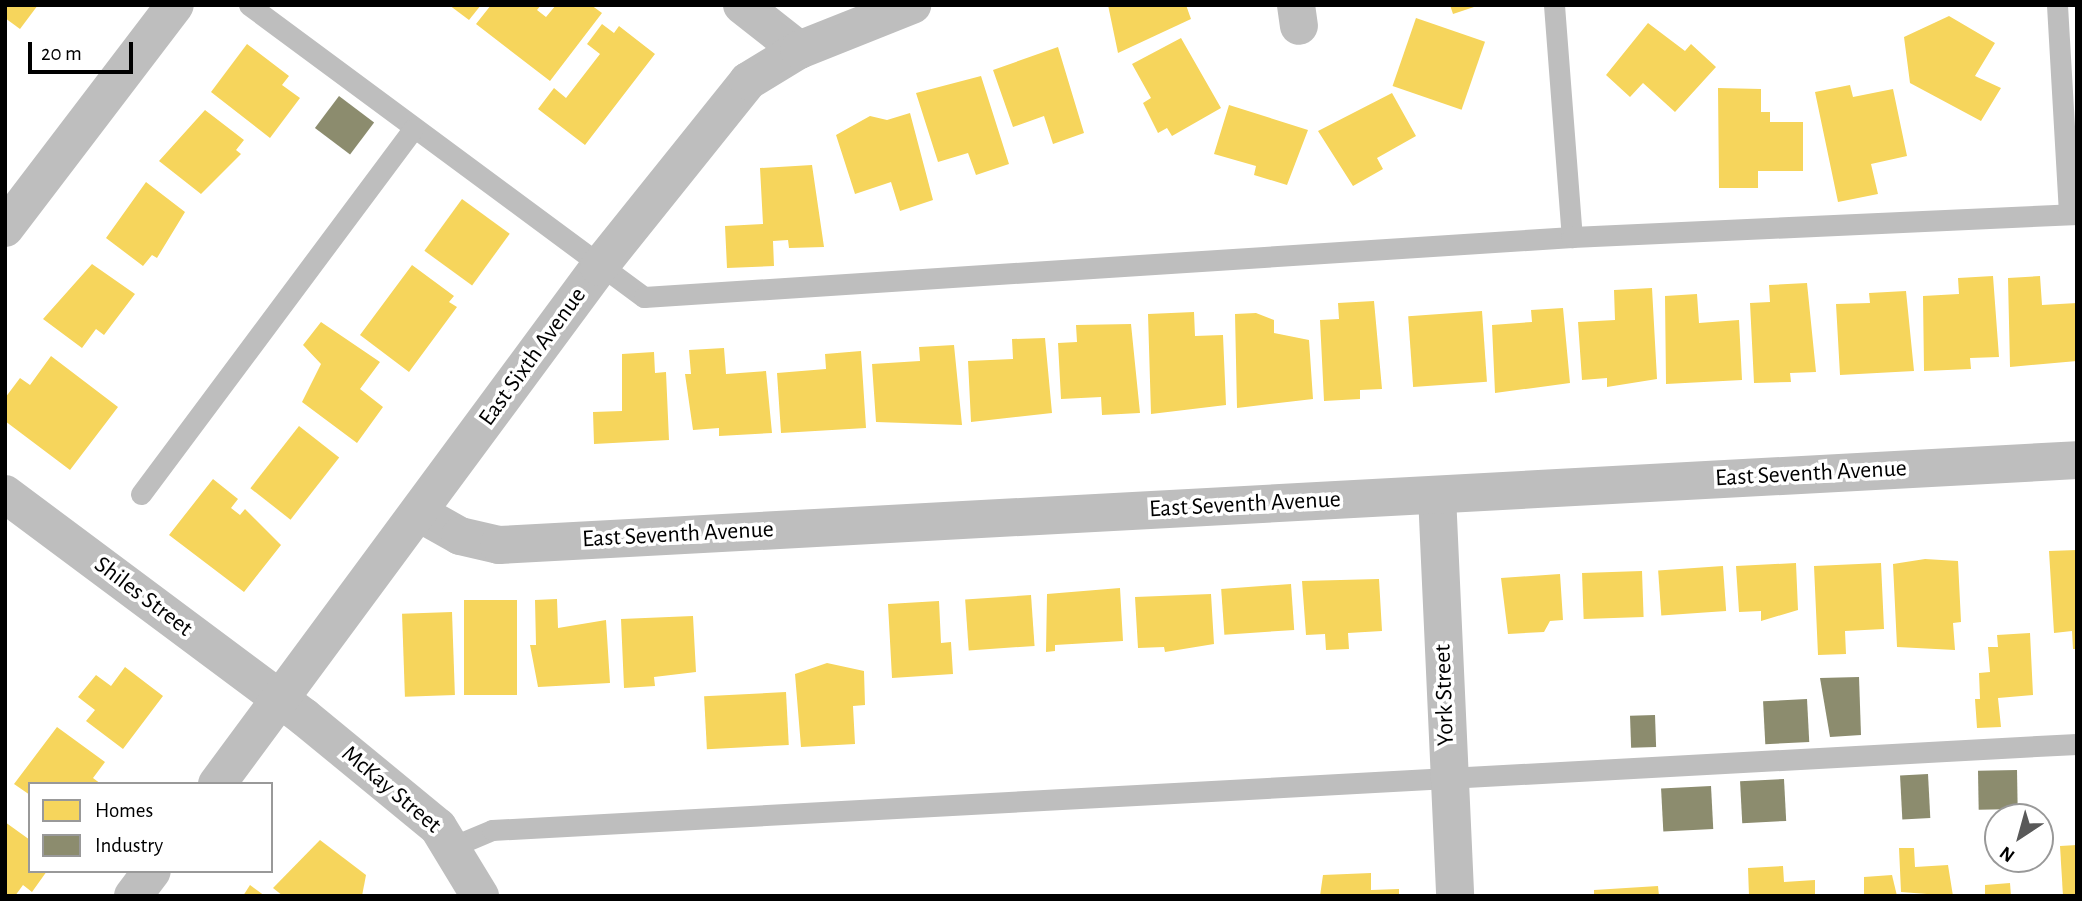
<!DOCTYPE html>
<style>
body{margin:0}
#map{position:relative;width:2082px;height:901px;overflow:hidden;background:#fff;font-family:"Alegreya Sans",sans-serif}
div>[style]{position:absolute}
.homes>*{inset:0;background:#f6d55c;transform-origin:0 0}
.industry>*{inset:0;background:#8c8c6e;transform-origin:0 0}
.service>*{height:21px;margin:-10.5px;padding:0 10.5px;transform-origin:10.5px;border-radius:10.5px;background:#bebebe}
.minor>*{height:38px;margin:-19px;padding:0 19px;transform-origin:19px;border-radius:19px;background:#bebebe}
span{translate:-50% -50%;white-space:nowrap;text-align:center;line-height:1.15;-webkit-text-stroke:7px #fff;paint-order:stroke}
.street-label{font-size:24px;color:#000}
.frame{position:absolute;inset:0;border:7px solid #000;pointer-events:none}
.legend{position:absolute;left:28px;top:782px;width:245px;height:91px;box-sizing:border-box;background:#fff;border:2px solid #999;margin:0;padding:9px 12px;list-style:none;font-size:21px;color:#000}
.legend li{display:flex;align-items:center;gap:14px;height:35px}
.legend b{width:35px;border:2px solid #999}
.north{position:absolute;left:1984px;top:803px;width:70px;height:70px;box-sizing:border-box;background:#fff;border:2px solid #999;border-radius:50%;rotate:216deg;font-size:19px;font-weight:700;line-height:28px;text-align:center;color:#000}
.north::after{content:'';display:block;margin:auto;width:24px;height:32px;background:#595959;clip-path:polygon(50% 0,100% 100%,50% 72%,0 100%)}
.scale{position:absolute;left:28px;top:42px;width:105px;height:32px;box-sizing:border-box;border:4px solid #000;border-top:0;padding-left:9px;font-size:21px;line-height:24px;white-space:nowrap;color:#000;-webkit-text-stroke:5px #fff;paint-order:stroke}
</style>
<div id="map">
<div class="homes">
<div style="clip-path:polygon(5px 5px,38px 5px,20px 29px,5px 18px)"></div>
<div style="clip-path:polygon(449px 5px,481px 5px,469px 20px)"></div>
<div style="clip-path:polygon(491px 5px,541px 5px,537px 10px,546px 17px,556px 5px,591px 5px,602px 13px,550px 81px,476px 24px)"></div>
<div style="clip-path:polygon(1108px 5px,1186px 5px,1191px 19px,1118px 53px)"></div>
<div style="clip-path:polygon(1450px 5px,1477px 5px,1477px 6px,1453px 14px)"></div>
<div style="clip-path:polygon(1949px 16px,1995px 43px,1975px 76px,2001px 88px,1981px 121px,1910px 83px,1904px 37px)"></div>
<div style="left:1416px;top:18px;width:73px;height:72px;rotate:19deg"></div>
<div style="clip-path:polygon(1648px 23px,1685px 51px,1691px 44px,1716px 67px,1675px 112px,1643px 83px,1630px 97px,1606px 75px)"></div>
<div style="clip-path:polygon(602px 24px,614px 33px,619px 26px,655px 54px,585px 145px,538px 109px,554px 88px,566px 98px,600px 54px,587px 44px)"></div>
<div style="clip-path:polygon(1181px 38px,1221px 108px,1172px 136px,1167px 128px,1158px 133px,1143px 103px,1151px 98px,1132px 64px)"></div>
<div style="clip-path:polygon(247px 44px,289px 76px,282px 85px,300px 98px,270px 138px,211px 92px)"></div>
<div style="clip-path:polygon(1058px 47px,1084px 133px,1053px 144px,1044px 116px,1013px 127px,993px 70px)"></div>
<div style="clip-path:polygon(981px 76px,1009px 164px,976px 175px,968px 153px,938px 162px,916px 93px)"></div>
<div style="clip-path:polygon(1850px 85px,1853px 97px,1893px 89px,1907px 156px,1871px 164px,1878px 194px,1838px 202px,1815px 92px)"></div>
<div style="clip-path:polygon(1718px 88px,1761px 89px,1761px 112px,1770px 112px,1770px 122px,1803px 122px,1803px 171px,1758px 171px,1758px 188px,1719px 188px)"></div>
<div style="clip-path:polygon(1392px 93px,1416px 136px,1377px 158px,1383px 169px,1353px 186px,1318px 131px)"></div>
<div style="clip-path:polygon(1229px 105px,1308px 130px,1287px 185px,1254px 175px,1256px 166px,1214px 154px)"></div>
<div style="clip-path:polygon(205px 110px,244px 140px,236px 150px,241px 154px,201px 194px,159px 161px)"></div>
<div style="clip-path:polygon(910px 113px,933px 200px,900px 211px,891px 182px,855px 194px,836px 135px,870px 116px,887px 120px)"></div>
<div style="clip-path:polygon(812px 165px,824px 247px,789px 248px,788px 240px,773px 241px,774px 266px,727px 268px,725px 226px,763px 224px,760px 168px)"></div>
<div style="clip-path:polygon(146px 182px,185px 212px,157px 258px,152px 255px,143px 266px,106px 238px)"></div>
<div style="left:462px;top:199px;width:59px;height:64px;rotate:36deg"></div>
<div style="clip-path:polygon(92px 264px,135px 294px,104px 335px,96px 329px,82px 348px,43px 319px)"></div>
<div style="clip-path:polygon(412px 265px,454px 296px,449px 302px,457px 307px,409px 372px,360px 335px)"></div>
<div style="clip-path:polygon(1993px 276px,1999px 357px,1970px 358px,1971px 369px,1924px 371px,1923px 296px,1959px 294px,1958px 278px)"></div>
<div style="clip-path:polygon(2040px 276px,2042px 305px,2077px 303px,2077px 361px,2010px 367px,2008px 278px)"></div>
<div style="clip-path:polygon(1807px 283px,1816px 372px,1790px 373px,1791px 382px,1754px 383px,1750px 303px,1770px 302px,1769px 285px)"></div>
<div style="clip-path:polygon(1652px 288px,1657px 379px,1607px 387px,1607px 378px,1582px 380px,1578px 322px,1615px 320px,1614px 290px)"></div>
<div style="clip-path:polygon(1906px 291px,1914px 371px,1840px 375px,1836px 304px,1870px 303px,1869px 293px)"></div>
<div style="clip-path:polygon(1697px 294px,1699px 323px,1739px 320px,1742px 380px,1666px 384px,1665px 296px)"></div>
<div style="clip-path:polygon(1374px 301px,1382px 389px,1360px 390px,1360px 399px,1324px 401px,1320px 320px,1339px 319px,1338px 303px)"></div>
<div style="clip-path:polygon(1563px 308px,1570px 383px,1495px 393px,1492px 325px,1532px 322px,1531px 310px)"></div>
<div style="left:1482px;top:311px;width:71px;height:74px;rotate:86deg"></div>
<div style="clip-path:polygon(1194px 312px,1195px 336px,1223px 335px,1226px 405px,1151px 414px,1148px 314px)"></div>
<div style="clip-path:polygon(1256px 313px,1274px 320px,1274px 333px,1309px 340px,1313px 399px,1237px 408px,1235px 314px)"></div>
<div style="clip-path:polygon(321px 322px,380px 362px,360px 389px,383px 407px,357px 443px,302px 402px,321px 364px,303px 345px)"></div>
<div style="clip-path:polygon(1131px 324px,1140px 413px,1102px 415px,1101px 397px,1061px 399px,1058px 343px,1077px 342px,1076px 325px)"></div>
<div style="clip-path:polygon(1045px 338px,1052px 413px,971px 422px,968px 361px,1013px 359px,1012px 339px)"></div>
<div style="clip-path:polygon(954px 345px,962px 425px,876px 422px,872px 364px,920px 361px,919px 347px)"></div>
<div style="clip-path:polygon(724px 348px,726px 374px,766px 371px,772px 433px,719px 436px,719px 428px,693px 430px,685px 374px,691px 374px,689px 350px)"></div>
<div style="clip-path:polygon(861px 351px,866px 428px,781px 433px,777px 373px,826px 369px,825px 354px)"></div>
<div style="clip-path:polygon(654px 352px,655px 373px,666px 372px,669px 440px,594px 444px,593px 412px,622px 411px,622px 354px)"></div>
<div style="clip-path:polygon(51px 356px,118px 407px,70px 470px,5px 421px,5px 398px,20px 378px,30px 385px)"></div>
<div style="left:299px;top:426px;width:51px;height:79px;rotate:38deg"></div>
<div style="clip-path:polygon(213px 479px,238px 499px,231px 508px,240px 515px,245px 509px,281px 545px,244px 592px,169px 535px)"></div>
<div style="clip-path:polygon(2077px 550px,2077px 649px,2073px 649px,2072px 631px,2054px 633px,2049px 551px)"></div>
<div style="clip-path:polygon(1925px 559px,1958px 561px,1961px 622px,1953px 623px,1955px 650px,1897px 647px,1893px 564px)"></div>
<div style="clip-path:polygon(1796px 563px,1798px 610px,1761px 621px,1761px 611px,1739px 612px,1736px 566px)"></div>
<div style="clip-path:polygon(1881px 563px,1884px 629px,1845px 631px,1846px 654px,1818px 655px,1814px 566px)"></div>
<div style="left:1723px;top:566px;width:45px;height:65px;rotate:86deg"></div>
<div style="left:1642px;top:571px;width:46px;height:60px;rotate:88deg"></div>
<div style="clip-path:polygon(1560px 574px,1563px 620px,1550px 621px,1544px 632px,1508px 634px,1501px 578px)"></div>
<div style="clip-path:polygon(1379px 579px,1382px 631px,1348px 633px,1349px 649px,1326px 650px,1325px 634px,1306px 635px,1302px 581px)"></div>
<div style="left:1291px;top:584px;width:46px;height:70px;rotate:86deg"></div>
<div style="clip-path:polygon(1120px 588px,1123px 641px,1055px 645px,1055px 651px,1046px 652px,1047px 594px)"></div>
<div style="clip-path:polygon(1211px 594px,1214px 644px,1165px 652px,1164px 647px,1138px 648px,1135px 597px)"></div>
<div style="left:1031px;top:595px;width:51px;height:66px;rotate:86deg"></div>
<div style="clip-path:polygon(557px 599px,558px 628px,606px 620px,610px 683px,538px 687px,530px 645px,536px 645px,535px 600px)"></div>
<div style="left:464px;top:600px;width:53px;height:95px"></div>
<div style="clip-path:polygon(939px 601px,941px 643px,951px 642px,953px 674px,892px 678px,888px 604px)"></div>
<div style="left:452px;top:612px;width:83px;height:50px;rotate:88deg"></div>
<div style="clip-path:polygon(693px 616px,696px 672px,654px 677px,655px 686px,624px 688px,621px 619px)"></div>
<div style="clip-path:polygon(2030px 633px,2033px 695px,1998px 698px,2001px 727px,1977px 728px,1975px 699px,1980px 699px,1979px 673px,1990px 672px,1988px 647px,1998px 647px,1997px 635px)"></div>
<div style="clip-path:polygon(827px 663px,864px 671px,865px 705px,853px 706px,855px 744px,801px 747px,795px 674px)"></div>
<div style="clip-path:polygon(125px 667px,163px 696px,123px 749px,86px 721px,95px 710px,78px 697px,96px 675px,111px 686px)"></div>
<div style="left:786px;top:692px;width:53px;height:82px;rotate:87deg"></div>
<div style="clip-path:polygon(57px 727px,105px 762px,93px 778px,101px 784px,30px 784px,30px 795px,14px 784px)"></div>
<div style="clip-path:polygon(5px 822px,30px 840px,30px 871px,47px 871px,32px 892px,23px 885px,15px 896px,5px 896px)"></div>
<div style="clip-path:polygon(320px 840px,366px 875px,362px 896px,283px 896px,273px 888px)"></div>
<div style="clip-path:polygon(2077px 845px,2077px 896px,2063px 896px,2060px 846px)"></div>
<div style="clip-path:polygon(1899px 848px,1914px 848px,1915px 867px,1948px 865px,1953px 896px,1901px 892px)"></div>
<div style="clip-path:polygon(1783px 866px,1784px 882px,1815px 880px,1815px 896px,1749px 896px,1748px 868px)"></div>
<div style="clip-path:polygon(1371px 873px,1371px 890px,1399px 889px,1399px 896px,1320px 896px,1323px 875px)"></div>
<div style="clip-path:polygon(1892px 875px,1897px 896px,1864px 896px,1864px 877px)"></div>
<div style="clip-path:polygon(2010px 883px,2011px 896px,1985px 896px,1985px 885px)"></div>
<div style="clip-path:polygon(250px 885px,265px 896px,243px 896px)"></div>
<div style="clip-path:polygon(1658px 886px,1659px 896px,1594px 896px,1594px 890px)"></div>
</div>
<div class="industry">
<div style="left:339px;top:96px;width:44px;height:40px;rotate:37deg"></div>
<div style="clip-path:polygon(1859px 677px,1861px 735px,1830px 737px,1820px 678px)"></div>
<div style="left:1807px;top:699px;width:43px;height:44px;rotate:87deg"></div>
<div style="left:1655px;top:715px;width:32px;height:25px;rotate:88deg"></div>
<div style="left:2017px;top:770px;width:39px;height:39px;rotate:89deg"></div>
<div style="left:1928px;top:774px;width:44px;height:28px;rotate:87deg"></div>
<div style="left:1784px;top:779px;width:42px;height:44px;rotate:87deg"></div>
<div style="left:1711px;top:786px;width:43px;height:50px;rotate:87deg"></div>
</div>
<div class="service">
<div style="left:249px;top:5px;width:491px;rotate:36.5deg"></div>
<div style="left:644px;top:297px;width:930px;rotate:-3.7deg"></div>
<div style="left:1554px;top:5px;width:233px;rotate:85.6deg"></div>
<div style="left:1572px;top:237px;width:506px;rotate:-2.61deg"></div>
<div style="left:2057px;top:5px;width:209px;rotate:86.7deg"></div>
<div style="left:141px;top:494px;width:455px;rotate:-53.3deg"></div>
<div style="left:454px;top:846px;width:41px;rotate:-22.8deg"></div>
<div style="left:492px;top:830px;width:1587px;rotate:-3.11deg"></div>
</div>
<div class="minor">
<div style="left:742px;top:5px;width:73px;rotate:38.3deg"></div>
<div style="left:1296px;top:5px;width:21px;rotate:82deg"></div>
<div style="left:5px;top:228px;width:280px;rotate:-52.7deg"></div>
<div style="left:5px;top:494px;width:373px;rotate:36.7deg"></div>
<div style="left:304px;top:717px;width:173px;rotate:39.4deg"></div>
<div style="left:438px;top:827px;width:81px;rotate:58.7deg"></div>
<div style="left:1437px;top:495px;width:401px;rotate:87.4deg"></div>
<div style="left:419px;top:513px;width:47px;rotate:29.3deg"></div>
<div style="left:460px;top:536px;width:40px;rotate:13deg"></div>
<div style="left:499px;top:545px;width:1580px;rotate:-3.08deg"></div>
<div style="left:217px;top:784px;width:643px;rotate:-53.54deg"></div>
<div style="left:599px;top:267px;width:238px;rotate:-51.3deg"></div>
<div style="left:748px;top:81px;width:60px;rotate:-31.3deg"></div>
<div style="left:799px;top:50px;width:122px;rotate:-21.7deg"></div>
<div style="left:133px;top:896px;width:31px;rotate:-53deg"></div>
</div>
<div class="street-label">
<span style="left:533px;top:357px;rotate:-54deg">East Sixth Avenue</span>
<span style="left:1811px;top:474px;rotate:-3deg">East Seventh Avenue</span>
<span style="left:1245px;top:505px;rotate:-3deg">East Seventh Avenue</span>
<span style="left:678px;top:535px;rotate:-3deg">East Seventh Avenue</span>
<span style="left:143px;top:597px;rotate:37deg">Shiles Street</span>
<span style="left:1445px;top:695px;rotate:-92deg">York Street</span>
<span style="left:391px;top:790px;rotate:40deg">McKay Street</span>
</div>
<div class="frame"></div>
<ul class="legend">
<li><b style="height:19px;background:#f6d55c"></b>Homes</li>
<li><b style="height:19px;background:#8c8c6e"></b>Industry</li>
</ul>
<div class="north">N</div>
<div class="scale">20 m</div>
</div>
